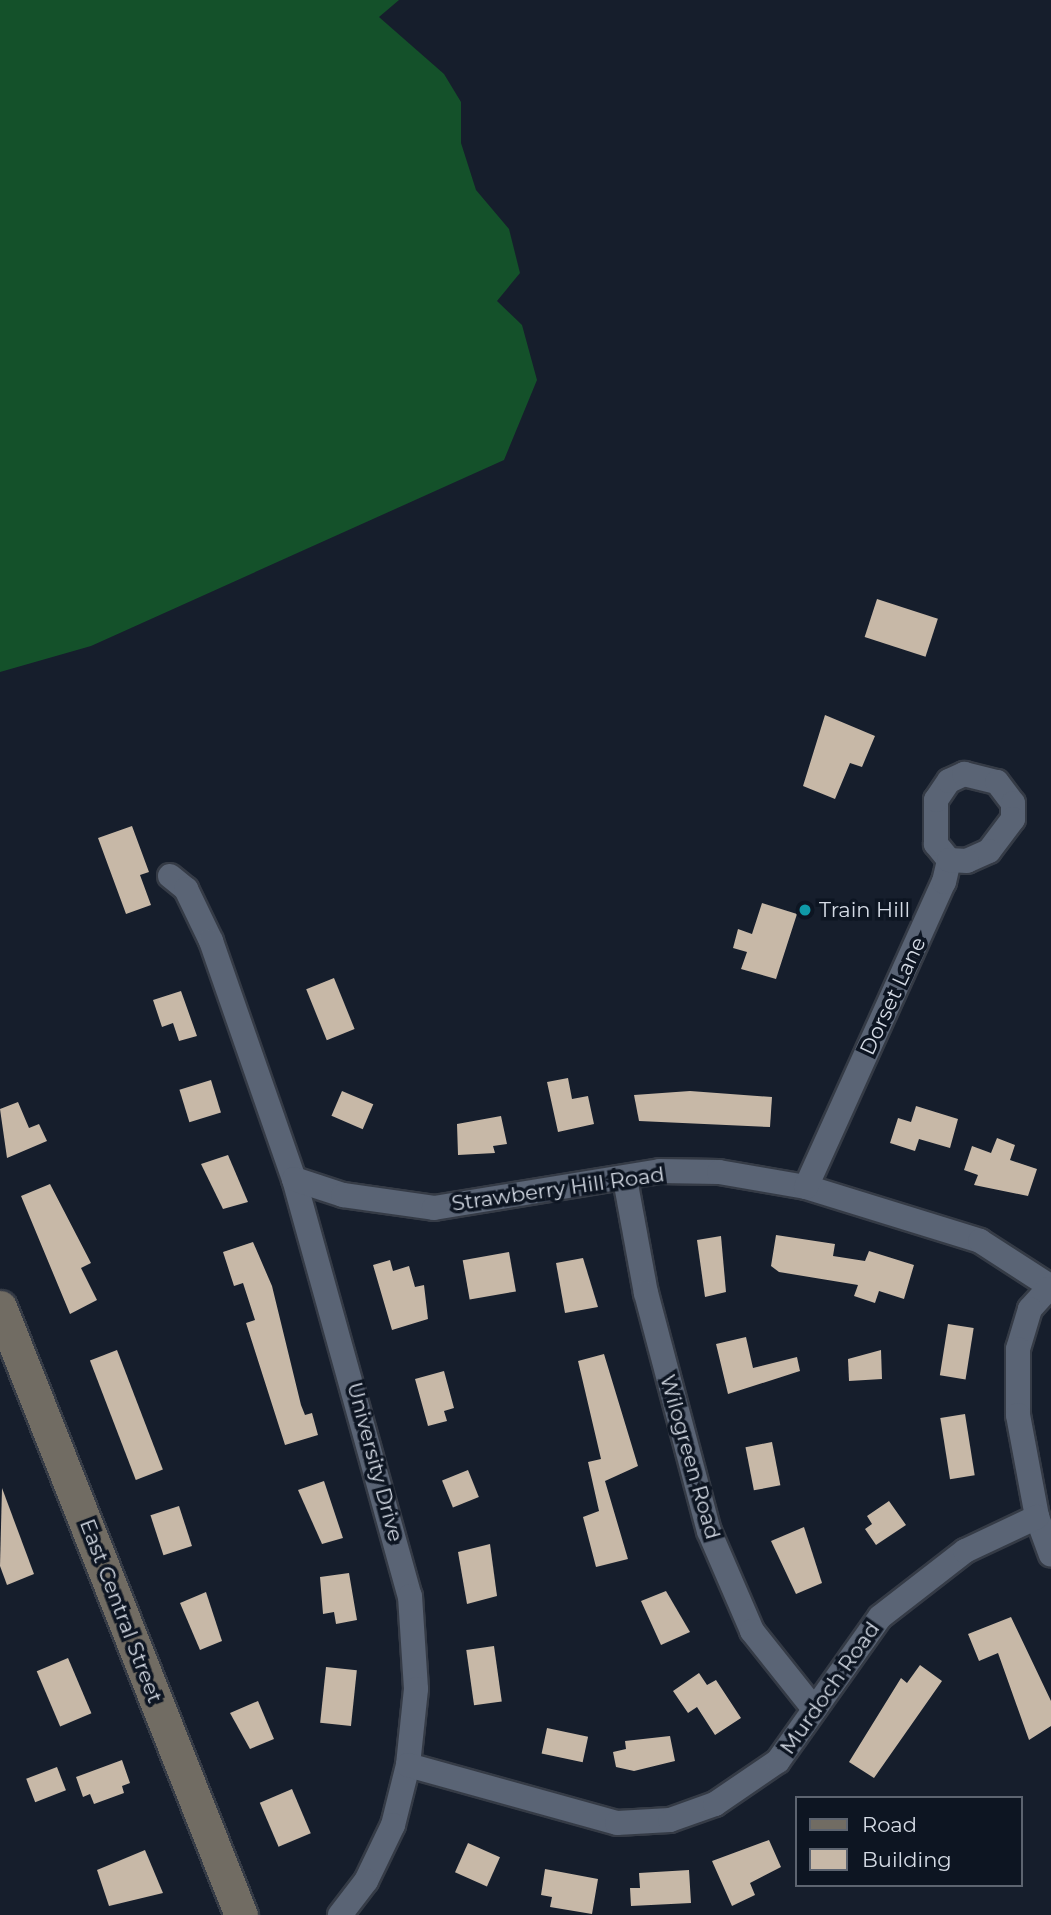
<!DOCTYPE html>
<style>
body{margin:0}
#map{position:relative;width:1051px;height:1915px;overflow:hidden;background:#161e2c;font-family:Montserrat,sans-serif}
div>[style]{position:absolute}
.forest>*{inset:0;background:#14512a}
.building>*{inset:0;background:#c7b8a7;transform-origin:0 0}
.roads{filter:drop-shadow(2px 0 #353b46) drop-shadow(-2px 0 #353b46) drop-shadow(0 2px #353b46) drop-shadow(0 -2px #353b46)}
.street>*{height:24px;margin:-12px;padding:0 12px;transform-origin:12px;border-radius:12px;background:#5a6475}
.secondary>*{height:33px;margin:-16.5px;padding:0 16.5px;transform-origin:16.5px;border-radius:16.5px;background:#716c63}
.dots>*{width:19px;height:19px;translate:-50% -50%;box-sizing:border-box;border:4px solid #0d1522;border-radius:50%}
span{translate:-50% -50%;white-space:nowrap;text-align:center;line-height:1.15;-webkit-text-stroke:7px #0d1522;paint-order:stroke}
.poi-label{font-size:21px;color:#d5dbe5}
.left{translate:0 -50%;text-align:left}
.street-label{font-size:21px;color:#d5dbe5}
.legend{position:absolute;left:795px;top:1796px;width:228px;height:91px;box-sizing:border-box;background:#0d1522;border:2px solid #5d6470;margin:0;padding:9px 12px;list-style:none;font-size:21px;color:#d5dbe5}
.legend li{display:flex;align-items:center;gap:14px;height:35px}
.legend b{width:35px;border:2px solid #5d6470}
</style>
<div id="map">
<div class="forest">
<div style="clip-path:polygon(0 0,399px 0,379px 17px,444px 74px,461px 102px,461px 143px,476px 190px,509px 229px,520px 273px,497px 301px,522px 325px,537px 380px,504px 460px,91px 646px,0 672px)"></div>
</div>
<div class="building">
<div style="left:877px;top:599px;width:64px;height:40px;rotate:18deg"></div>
<div style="clip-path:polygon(825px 715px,875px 736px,862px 767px,850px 763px,835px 799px,803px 786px)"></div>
<div style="clip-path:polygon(132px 826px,149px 872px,140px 875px,151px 905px,126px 914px,98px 838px)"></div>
<div style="clip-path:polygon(762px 903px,797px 914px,776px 979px,741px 969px,747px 952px,733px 948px,738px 929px,752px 934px)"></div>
<div style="left:334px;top:978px;width:55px;height:30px;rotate:68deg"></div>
<div style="clip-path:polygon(181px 991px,197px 1036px,179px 1041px,173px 1023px,162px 1027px,153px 1000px)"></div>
<div style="clip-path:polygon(568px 1078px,572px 1099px,588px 1096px,594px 1124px,558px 1132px,547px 1082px)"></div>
<div style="left:211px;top:1080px;width:34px;height:33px;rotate:73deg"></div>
<div style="left:342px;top:1091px;width:34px;height:27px;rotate:23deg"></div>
<div style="clip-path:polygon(690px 1091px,772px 1097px,770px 1127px,639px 1121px,634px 1095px)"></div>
<div style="clip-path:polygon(18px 1102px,29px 1128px,39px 1124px,47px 1141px,7px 1158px,0 1109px)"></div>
<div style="clip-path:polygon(916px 1106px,958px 1119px,950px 1148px,919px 1139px,915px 1151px,890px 1143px,898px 1118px,911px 1122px)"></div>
<div style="clip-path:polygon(501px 1116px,507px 1144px,493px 1146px,495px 1153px,458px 1155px,457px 1124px)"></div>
<div style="clip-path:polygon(997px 1138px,1015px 1145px,1010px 1160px,1037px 1169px,1028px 1196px,974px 1185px,978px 1175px,964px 1170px,972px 1146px,991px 1153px)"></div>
<div style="clip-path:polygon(228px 1155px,248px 1202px,223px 1209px,201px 1164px)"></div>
<div style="clip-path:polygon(50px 1184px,91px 1263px,81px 1268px,97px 1300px,70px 1314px,21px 1196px)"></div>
<div style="clip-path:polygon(776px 1235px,835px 1244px,833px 1256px,865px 1261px,869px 1251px,914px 1265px,904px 1299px,879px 1291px,875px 1303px,854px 1296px,858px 1285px,779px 1272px,771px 1266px)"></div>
<div style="clip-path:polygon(721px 1236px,726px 1292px,705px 1297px,697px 1240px)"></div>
<div style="clip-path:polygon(253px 1242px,272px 1286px,301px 1405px,305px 1415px,312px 1413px,318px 1435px,285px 1445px,246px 1323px,255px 1320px,243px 1283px,234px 1286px,223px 1252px)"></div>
<div style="left:509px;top:1252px;width:40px;height:47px;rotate:80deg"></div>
<div style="clip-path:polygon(583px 1258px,598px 1307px,565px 1313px,556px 1263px)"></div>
<div style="clip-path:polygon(390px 1260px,393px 1271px,409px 1266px,415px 1287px,424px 1285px,428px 1319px,392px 1330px,373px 1265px)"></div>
<div style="left:948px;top:1324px;width:26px;height:52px;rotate:9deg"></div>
<div style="clip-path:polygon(746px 1337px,753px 1368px,797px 1357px,800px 1371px,728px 1394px,716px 1344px)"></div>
<div style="left:117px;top:1350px;width:128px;height:29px;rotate:69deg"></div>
<div style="clip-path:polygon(881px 1350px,882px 1379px,849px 1381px,848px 1359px)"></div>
<div style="clip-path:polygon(604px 1354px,638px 1466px,605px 1481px,628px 1559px,596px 1567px,583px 1517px,599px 1511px,588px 1462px,601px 1459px,578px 1361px)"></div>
<div style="clip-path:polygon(444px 1371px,454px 1408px,444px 1411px,447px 1421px,428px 1426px,415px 1379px)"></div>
<div style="left:965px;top:1414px;width:62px;height:25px;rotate:81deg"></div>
<div style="left:772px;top:1442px;width:44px;height:27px;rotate:79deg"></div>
<div style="left:468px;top:1470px;width:29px;height:28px;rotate:68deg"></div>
<div style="clip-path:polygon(324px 1481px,343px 1538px,322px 1544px,298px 1490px)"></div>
<div style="clip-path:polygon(2px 1488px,34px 1574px,7px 1585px,0 1566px)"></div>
<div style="clip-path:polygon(889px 1501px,906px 1525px,876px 1545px,865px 1529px,872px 1524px,867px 1516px)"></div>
<div style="left:179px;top:1506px;width:42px;height:30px;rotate:72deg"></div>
<div style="clip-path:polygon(804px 1527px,822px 1583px,796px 1594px,771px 1541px)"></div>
<div style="clip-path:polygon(490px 1544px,497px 1596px,467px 1604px,458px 1552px)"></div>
<div style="clip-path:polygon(349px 1573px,357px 1620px,336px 1624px,334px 1612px,323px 1614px,320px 1577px)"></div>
<div style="clip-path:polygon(666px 1591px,690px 1632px,661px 1645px,641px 1601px)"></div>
<div style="clip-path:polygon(206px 1592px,222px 1641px,200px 1650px,180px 1603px)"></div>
<div style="clip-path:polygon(1011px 1617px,1051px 1701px,1051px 1726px,1029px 1740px,998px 1653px,979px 1661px,968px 1634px)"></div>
<div style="left:494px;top:1646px;width:56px;height:28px;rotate:82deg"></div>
<div style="left:68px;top:1658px;width:60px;height:34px;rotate:67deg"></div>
<div style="clip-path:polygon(920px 1665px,942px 1681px,874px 1778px,849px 1762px,901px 1678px,907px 1683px)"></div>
<div style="left:326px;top:1667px;width:31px;height:56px;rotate:6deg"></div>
<div style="clip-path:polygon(699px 1673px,707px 1685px,716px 1680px,741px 1718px,715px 1735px,697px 1707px,688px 1713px,673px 1691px)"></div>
<div style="clip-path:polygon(258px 1701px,274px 1739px,250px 1749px,230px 1713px)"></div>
<div style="left:547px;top:1728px;width:42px;height:26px;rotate:12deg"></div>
<div style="clip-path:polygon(670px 1736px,675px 1761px,634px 1771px,616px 1767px,613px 1752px,626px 1749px,625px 1741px)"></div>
<div style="clip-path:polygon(122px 1760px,130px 1783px,122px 1786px,124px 1793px,94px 1804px,90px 1794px,83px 1797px,76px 1777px)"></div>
<div style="left:57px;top:1767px;width:25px;height:33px;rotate:69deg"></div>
<div style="left:292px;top:1789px;width:48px;height:35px;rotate:67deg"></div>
<div style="clip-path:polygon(769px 1840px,781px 1867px,750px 1883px,755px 1895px,732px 1906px,712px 1861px)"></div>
<div style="left:468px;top:1843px;width:35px;height:32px;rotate:24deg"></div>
<div style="clip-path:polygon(145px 1850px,163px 1893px,109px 1906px,97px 1870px)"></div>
<div style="clip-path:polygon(545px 1869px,598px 1879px,592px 1914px,550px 1907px,552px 1897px,541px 1895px)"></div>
<div style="clip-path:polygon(689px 1870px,691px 1903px,631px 1906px,630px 1888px,640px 1888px,639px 1873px)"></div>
</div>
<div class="roads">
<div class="street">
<div style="left:170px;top:876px;width:21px;rotate:39deg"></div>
<div style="left:186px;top:889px;width:58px;rotate:64.3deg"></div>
<div style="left:211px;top:941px;width:252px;rotate:70.8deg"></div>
<div style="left:294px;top:1179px;width:433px;rotate:74.5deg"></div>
<div style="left:410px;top:1596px;width:93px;rotate:86.3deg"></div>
<div style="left:416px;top:1689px;width:76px;rotate:96deg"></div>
<div style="left:408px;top:1765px;width:62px;rotate:104deg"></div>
<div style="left:393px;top:1825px;width:62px;rotate:115.7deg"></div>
<div style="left:366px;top:1881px;width:43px;rotate:127.4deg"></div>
<div style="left:294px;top:1179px;width:52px;rotate:18.1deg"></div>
<div style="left:343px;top:1195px;width:92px;rotate:8.1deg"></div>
<div style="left:434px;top:1208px;width:229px;rotate:-9.3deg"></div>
<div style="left:660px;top:1171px;width:59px;rotate:1deg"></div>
<div style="left:719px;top:1172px;width:88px;rotate:9.8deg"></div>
<div style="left:806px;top:1187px;width:182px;rotate:17.2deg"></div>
<div style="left:980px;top:1241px;width:85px;rotate:32.9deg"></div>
<div style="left:625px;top:1179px;width:116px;rotate:79.6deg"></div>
<div style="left:646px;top:1293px;width:246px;rotate:75.2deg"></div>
<div style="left:709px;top:1531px;width:109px;rotate:66.7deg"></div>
<div style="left:752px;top:1631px;width:100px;rotate:51.5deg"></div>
<div style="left:806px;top:1187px;width:335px;rotate:-65.7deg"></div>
<div style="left:944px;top:882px;width:23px;rotate:-77deg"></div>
<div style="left:949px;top:860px;width:21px;rotate:-129deg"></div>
<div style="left:936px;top:844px;width:44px;rotate:-90deg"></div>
<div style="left:936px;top:800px;width:23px;rotate:-56deg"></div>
<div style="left:949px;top:781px;width:17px;rotate:-25deg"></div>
<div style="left:964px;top:774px;width:34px;rotate:14deg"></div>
<div style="left:997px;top:782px;width:26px;rotate:53deg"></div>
<div style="left:1013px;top:803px;width:16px;rotate:90deg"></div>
<div style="left:1013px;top:819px;width:40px;rotate:127deg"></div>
<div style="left:989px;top:851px;width:24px;rotate:156deg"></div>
<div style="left:967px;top:861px;width:18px;rotate:-177deg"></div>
<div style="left:1048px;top:1289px;width:27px;rotate:132deg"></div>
<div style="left:1030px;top:1309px;width:42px;rotate:106.7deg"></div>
<div style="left:1018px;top:1349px;width:66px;rotate:90deg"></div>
<div style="left:1018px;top:1415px;width:104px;rotate:79.4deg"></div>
<div style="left:1037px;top:1517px;width:40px;rotate:69.8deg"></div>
<div style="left:408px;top:1765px;width:217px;rotate:15.5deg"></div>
<div style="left:617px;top:1823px;width:53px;rotate:-3.2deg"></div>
<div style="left:670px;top:1820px;width:48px;rotate:-19.6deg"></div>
<div style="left:715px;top:1804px;width:76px;rotate:-34.3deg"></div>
<div style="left:778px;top:1761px;width:176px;rotate:-54.7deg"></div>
<div style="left:880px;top:1617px;width:108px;rotate:-37.8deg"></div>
<div style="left:965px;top:1551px;width:80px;rotate:-25.3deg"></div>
</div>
<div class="secondary">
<div style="left:0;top:1307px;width:654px;rotate:68.38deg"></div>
</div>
</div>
<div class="dots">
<div style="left:805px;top:910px;background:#0f9aa8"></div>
</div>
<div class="poi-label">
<span class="left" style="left:819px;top:910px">Train Hill</span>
</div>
<div class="street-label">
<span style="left:893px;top:996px;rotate:-65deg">Dorset Lane</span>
<span style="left:558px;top:1189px;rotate:-8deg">Strawberry Hill Road</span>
<span style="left:690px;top:1457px;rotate:74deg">Wilogreen Road</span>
<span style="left:375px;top:1462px;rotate:75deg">University Drive</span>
<span style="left:121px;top:1611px;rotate:69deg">East Central Street</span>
<span style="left:830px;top:1688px;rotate:-55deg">Murdoch Road</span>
</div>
<ul class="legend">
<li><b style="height:9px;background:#716c63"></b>Road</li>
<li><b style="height:19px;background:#c7b8a7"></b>Building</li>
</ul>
</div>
